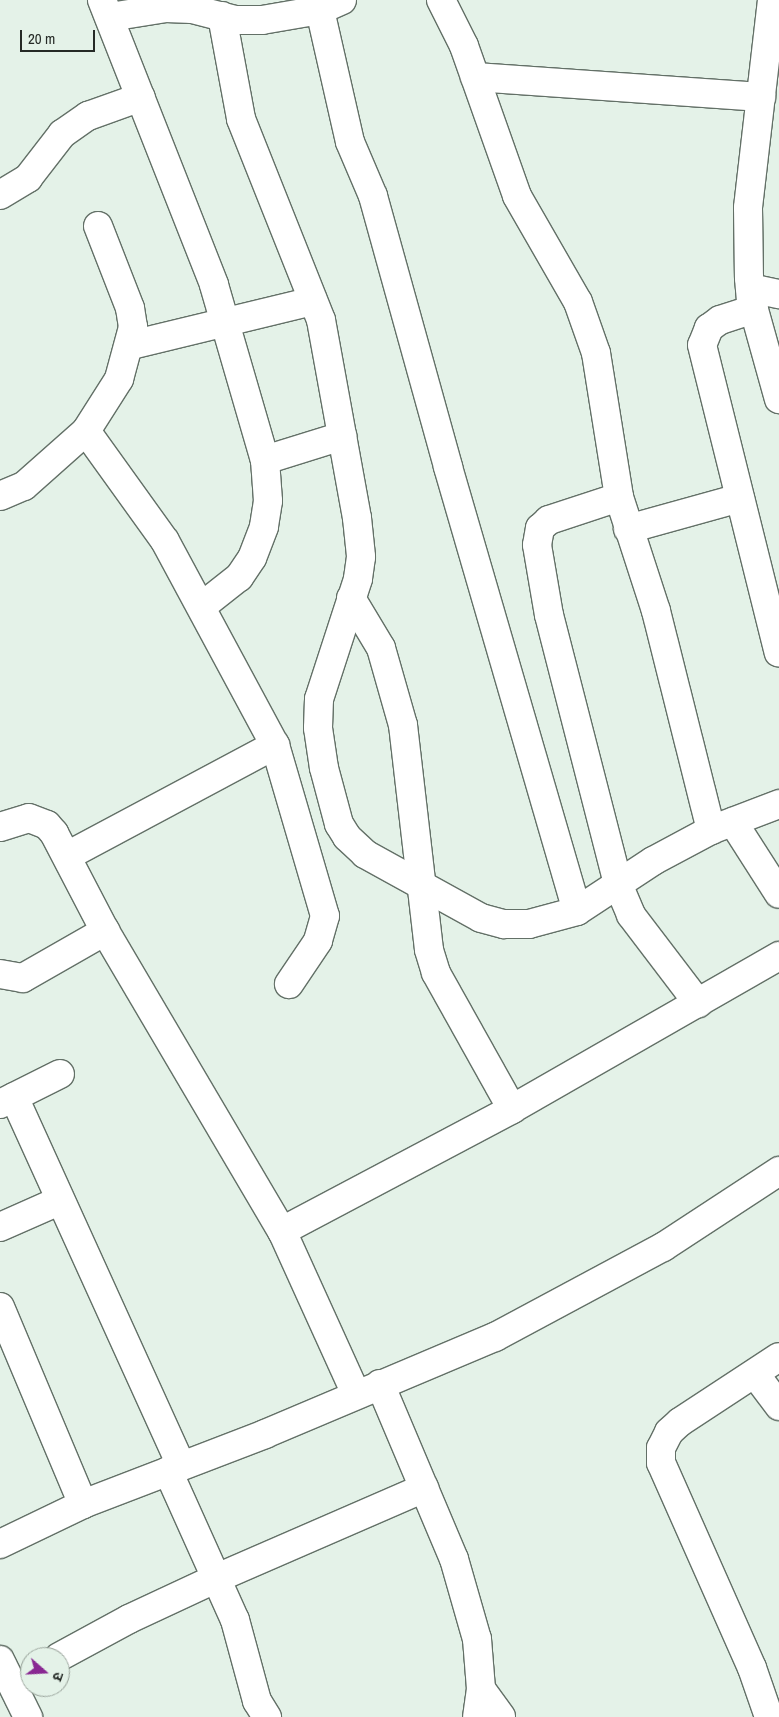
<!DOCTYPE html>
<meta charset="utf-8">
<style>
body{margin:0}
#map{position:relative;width:779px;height:1717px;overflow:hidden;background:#e4f2e8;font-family:"Archivo Narrow","Noto Sans Devanagari",sans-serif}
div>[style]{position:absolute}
.roads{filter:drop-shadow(1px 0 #637067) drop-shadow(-1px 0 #637067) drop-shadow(0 1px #637067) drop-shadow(0 -1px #637067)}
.street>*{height:28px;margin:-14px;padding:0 14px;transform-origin:14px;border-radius:14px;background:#fff}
.secondary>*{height:28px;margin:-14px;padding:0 14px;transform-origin:14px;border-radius:14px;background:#fff}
span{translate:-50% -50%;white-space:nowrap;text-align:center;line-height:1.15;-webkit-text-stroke:5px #e4f2e8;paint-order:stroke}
.north{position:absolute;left:20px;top:1647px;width:50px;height:50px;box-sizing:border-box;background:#e4f2e8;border:1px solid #98a29a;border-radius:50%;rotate:109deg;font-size:14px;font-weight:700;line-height:20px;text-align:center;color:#252a26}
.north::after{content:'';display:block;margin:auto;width:18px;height:22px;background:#892892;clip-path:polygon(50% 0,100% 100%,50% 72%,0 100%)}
.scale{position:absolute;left:20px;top:30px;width:75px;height:22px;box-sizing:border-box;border:2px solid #252a26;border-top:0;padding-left:6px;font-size:15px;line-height:18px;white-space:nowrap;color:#252a26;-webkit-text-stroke:4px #e4f2e8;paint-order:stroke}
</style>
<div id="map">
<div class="roads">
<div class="street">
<div style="left:102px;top:0;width:306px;rotate:68.5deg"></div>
<div style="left:214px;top:285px;width:182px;rotate:73.8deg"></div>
<div style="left:265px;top:460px;width:41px;rotate:85.8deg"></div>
<div style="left:268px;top:501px;width:26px;rotate:99deg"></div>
<div style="left:264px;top:527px;width:33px;rotate:111deg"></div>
<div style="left:252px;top:558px;width:23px;rotate:124deg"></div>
<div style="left:239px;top:577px;width:48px;rotate:141.7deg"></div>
<div style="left:441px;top:0;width:51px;rotate:63.4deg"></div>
<div style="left:464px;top:46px;width:159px;rotate:70.5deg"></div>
<div style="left:517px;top:196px;width:122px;rotate:60.1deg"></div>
<div style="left:578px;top:302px;width:54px;rotate:70.6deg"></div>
<div style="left:596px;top:353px;width:146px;rotate:80.9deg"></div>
<div style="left:619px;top:497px;width:120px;rotate:72deg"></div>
<div style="left:656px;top:611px;width:226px;rotate:75.9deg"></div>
<div style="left:772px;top:0;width:209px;rotate:96.6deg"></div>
<div style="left:748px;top:208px;width:70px;rotate:89.2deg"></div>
<div style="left:749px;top:278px;width:21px;rotate:85deg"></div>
<div style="left:751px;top:299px;width:104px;rotate:74.4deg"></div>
<div style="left:320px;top:10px;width:135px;rotate:77.2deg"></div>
<div style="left:350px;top:142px;width:59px;rotate:66.9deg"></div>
<div style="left:373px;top:196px;width:281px;rotate:74.5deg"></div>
<div style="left:448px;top:467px;width:462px;rotate:73.8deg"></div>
<div style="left:222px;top:16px;width:105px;rotate:79.5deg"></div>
<div style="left:241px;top:119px;width:216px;rotate:68.3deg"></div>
<div style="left:321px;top:320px;width:201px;rotate:79.7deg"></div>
<div style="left:357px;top:518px;width:39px;rotate:84deg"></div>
<div style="left:361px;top:557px;width:22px;rotate:98deg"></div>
<div style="left:358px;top:579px;width:126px;rotate:108deg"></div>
<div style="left:319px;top:699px;width:29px;rotate:92deg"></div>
<div style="left:318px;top:728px;width:40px;rotate:81.5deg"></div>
<div style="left:324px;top:768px;width:58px;rotate:75deg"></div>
<div style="left:339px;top:824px;width:15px;rotate:58deg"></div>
<div style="left:347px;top:837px;width:25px;rotate:43deg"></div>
<div style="left:365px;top:854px;width:132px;rotate:28.9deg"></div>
<div style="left:481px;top:918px;width:24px;rotate:15deg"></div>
<div style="left:504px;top:924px;width:25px"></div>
<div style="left:529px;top:924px;width:50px;rotate:-15.2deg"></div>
<div style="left:577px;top:911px;width:91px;rotate:-33.3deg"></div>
<div style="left:653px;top:861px;width:66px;rotate:-28.1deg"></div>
<div style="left:711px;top:830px;width:73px;rotate:-20.9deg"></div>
<div style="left:110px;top:17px;width:57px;rotate:-9.1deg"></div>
<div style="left:166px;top:8px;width:26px;rotate:2deg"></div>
<div style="left:192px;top:9px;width:44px;rotate:14.3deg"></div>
<div style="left:235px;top:20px;width:27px"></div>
<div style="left:262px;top:20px;width:59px;rotate:-9.8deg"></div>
<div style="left:320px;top:10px;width:24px;rotate:-24deg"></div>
<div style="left:475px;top:77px;width:287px;rotate:4deg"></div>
<div style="left:0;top:195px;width:33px;rotate:-31deg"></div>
<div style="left:28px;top:178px;width:56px;rotate:-52.3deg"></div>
<div style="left:62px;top:134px;width:32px;rotate:-35deg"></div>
<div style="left:88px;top:116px;width:56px;rotate:-19.7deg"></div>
<div style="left:750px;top:288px;width:30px;rotate:12deg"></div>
<div style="left:754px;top:309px;width:36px;rotate:162deg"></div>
<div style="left:720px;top:320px;width:14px;rotate:144deg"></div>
<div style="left:709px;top:328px;width:18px;rotate:112deg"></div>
<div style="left:702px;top:345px;width:317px;rotate:76deg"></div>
<div style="left:131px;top:345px;width:187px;rotate:-13.6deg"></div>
<div style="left:86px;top:431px;width:135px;rotate:54.3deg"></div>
<div style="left:165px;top:541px;width:232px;rotate:61.7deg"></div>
<div style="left:275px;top:745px;width:178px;rotate:73.7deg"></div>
<div style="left:325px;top:916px;width:26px;rotate:106deg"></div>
<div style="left:318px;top:941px;width:52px;rotate:124deg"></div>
<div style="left:265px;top:460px;width:81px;rotate:-17.3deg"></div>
<div style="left:0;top:496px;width:26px;rotate:-23deg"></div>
<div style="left:24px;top:486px;width:83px;rotate:-41.6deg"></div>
<div style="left:86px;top:431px;width:62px;rotate:-57.6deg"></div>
<div style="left:119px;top:379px;width:54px;rotate:-74.9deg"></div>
<div style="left:133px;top:327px;width:19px;rotate:-99deg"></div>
<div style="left:130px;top:308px;width:88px;rotate:-111.3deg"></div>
<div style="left:619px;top:497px;width:74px;rotate:161.8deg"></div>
<div style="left:549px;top:520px;width:12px;rotate:138deg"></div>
<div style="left:540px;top:528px;width:17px;rotate:100deg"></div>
<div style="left:537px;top:545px;width:71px;rotate:80.3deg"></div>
<div style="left:549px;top:615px;width:278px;rotate:75.6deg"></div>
<div style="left:618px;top:884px;width:34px;rotate:67deg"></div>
<div style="left:631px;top:915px;width:111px;rotate:52.7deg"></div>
<div style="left:628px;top:529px;width:116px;rotate:-15.5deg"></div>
<div style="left:351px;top:598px;width:58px;rotate:59deg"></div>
<div style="left:381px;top:648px;width:80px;rotate:74.1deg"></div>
<div style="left:403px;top:725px;width:226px;rotate:83.4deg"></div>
<div style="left:429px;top:950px;width:24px;rotate:73deg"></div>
<div style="left:436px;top:973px;width:156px;rotate:60.8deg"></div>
<div style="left:733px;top:822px;width:85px;rotate:57.4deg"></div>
<div style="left:0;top:827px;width:30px;rotate:-17deg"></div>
<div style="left:29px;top:818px;width:19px;rotate:21deg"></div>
<div style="left:47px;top:825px;width:11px;rotate:49deg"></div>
<div style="left:54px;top:833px;width:110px;rotate:62.5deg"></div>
<div style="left:105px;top:931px;width:348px;rotate:59.5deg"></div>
<div style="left:282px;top:1231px;width:179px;rotate:65.6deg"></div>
<div style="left:67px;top:856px;width:236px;rotate:-28.1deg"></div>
<div style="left:0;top:974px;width:23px;rotate:10deg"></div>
<div style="left:23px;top:978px;width:95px;rotate:-29.8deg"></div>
<div style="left:14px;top:1097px;width:405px;rotate:65.6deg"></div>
<div style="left:0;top:1104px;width:67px;rotate:-26.6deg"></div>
<div style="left:0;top:1227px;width:64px;rotate:-23.8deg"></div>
<div style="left:282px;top:1231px;width:260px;rotate:-27.9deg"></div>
<div style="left:512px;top:1109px;width:308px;rotate:-29.8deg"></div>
<div style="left:0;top:1307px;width:214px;rotate:67.2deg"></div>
<div style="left:755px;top:1374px;width:40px;rotate:53deg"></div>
<div style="left:380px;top:1384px;width:190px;rotate:67.1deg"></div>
<div style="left:454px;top:1559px;width:83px;rotate:74deg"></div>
<div style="left:477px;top:1639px;width:50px;rotate:85.4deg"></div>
<div style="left:481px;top:1689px;width:28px;rotate:98deg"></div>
<div style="left:168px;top:1471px;width:163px;rotate:65.8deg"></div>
<div style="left:235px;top:1620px;width:84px;rotate:74.8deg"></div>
<div style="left:257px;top:1701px;width:19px;rotate:58deg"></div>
<div style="left:59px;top:1657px;width:80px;rotate:-28.5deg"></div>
<div style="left:129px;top:1619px;width:97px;rotate:-25deg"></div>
<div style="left:217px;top:1578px;width:226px;rotate:-23.5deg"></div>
<div style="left:0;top:1660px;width:64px;rotate:63.8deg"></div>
<div style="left:481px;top:1689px;width:34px;rotate:54deg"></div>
<div style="left:769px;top:1717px;width:52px;rotate:-109.1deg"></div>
<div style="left:752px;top:1668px;width:224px;rotate:-113.9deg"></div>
<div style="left:661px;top:1463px;width:15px;rotate:-90deg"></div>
<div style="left:661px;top:1448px;width:18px;rotate:-63deg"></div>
<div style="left:669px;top:1432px;width:15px;rotate:-42deg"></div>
<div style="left:680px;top:1422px;width:118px;rotate:-33.3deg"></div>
</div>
<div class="secondary">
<div style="left:0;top:1544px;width:92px;rotate:-25.7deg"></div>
<div style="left:83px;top:1504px;width:195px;rotate:-21deg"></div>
<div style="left:265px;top:1434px;width:250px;rotate:-22.9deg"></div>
<div style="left:495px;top:1337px;width:191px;rotate:-28.2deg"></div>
<div style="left:663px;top:1247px;width:139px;rotate:-33.2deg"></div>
</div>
</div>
<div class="north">उ</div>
<div class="scale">20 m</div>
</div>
